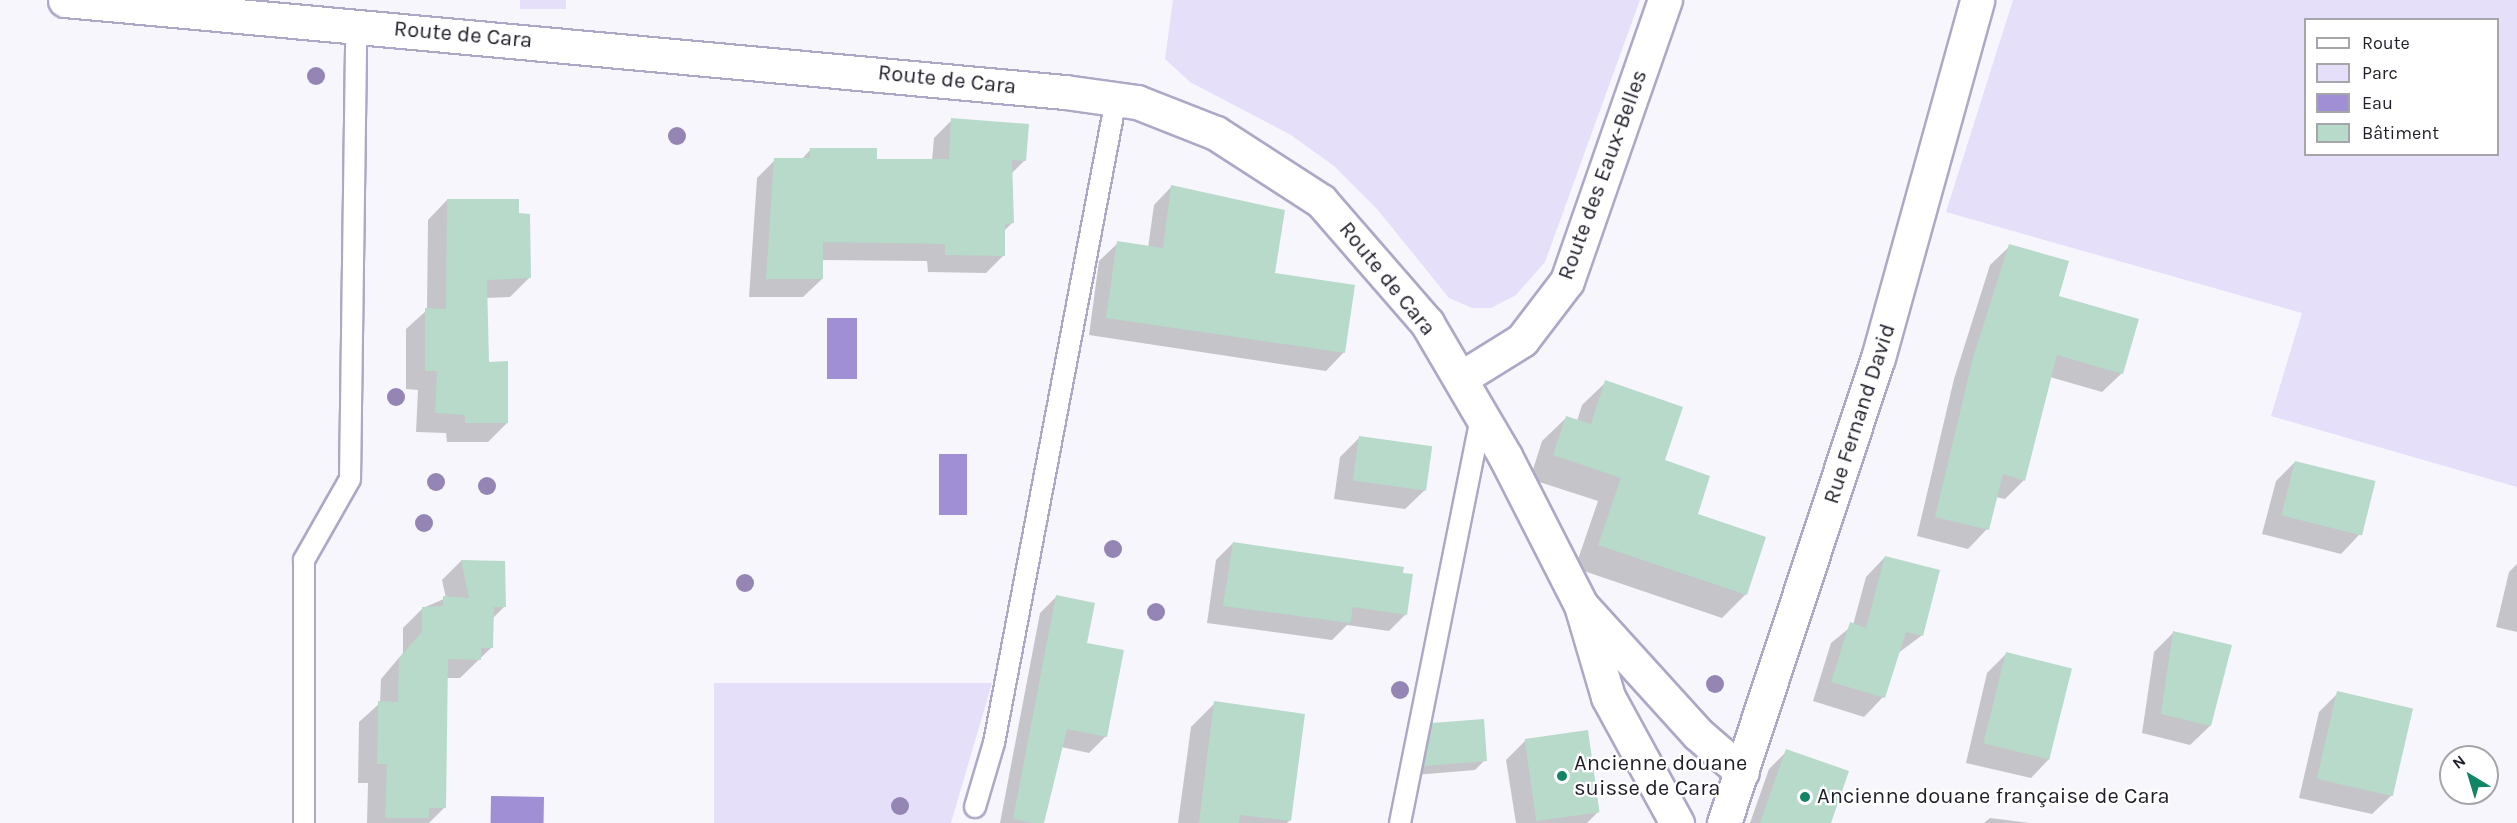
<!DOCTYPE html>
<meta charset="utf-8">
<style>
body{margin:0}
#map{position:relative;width:2517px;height:823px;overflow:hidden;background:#f7f6fc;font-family:Karla,sans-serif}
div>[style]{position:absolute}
.green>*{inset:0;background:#e5dffa;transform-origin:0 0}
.water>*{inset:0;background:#a08fd4;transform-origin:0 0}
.shadow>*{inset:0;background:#0003}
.building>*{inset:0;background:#b7dacb;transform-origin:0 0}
.roads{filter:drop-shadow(2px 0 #aea8c6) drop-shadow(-2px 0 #aea8c6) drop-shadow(0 2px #aea8c6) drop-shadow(0 -2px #aea8c6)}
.lane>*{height:20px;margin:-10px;padding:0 10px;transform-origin:10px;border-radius:10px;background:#fff}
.street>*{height:33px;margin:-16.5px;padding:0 16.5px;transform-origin:16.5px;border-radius:16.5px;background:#fff}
.secondary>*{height:33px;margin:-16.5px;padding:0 16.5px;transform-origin:16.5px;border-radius:16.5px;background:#fff}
.trees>*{width:18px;height:18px;margin:-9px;border-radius:50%;background:#9585b4}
.dots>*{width:16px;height:16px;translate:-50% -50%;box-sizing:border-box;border:3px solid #fff;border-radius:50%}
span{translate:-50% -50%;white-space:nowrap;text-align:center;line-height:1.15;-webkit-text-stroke:4.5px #fff;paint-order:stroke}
.street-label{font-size:22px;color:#201e29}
.poi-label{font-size:22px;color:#201e29}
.left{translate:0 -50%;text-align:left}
.legend{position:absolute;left:2304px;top:18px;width:195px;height:138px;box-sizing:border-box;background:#fff;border:2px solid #a6a5a9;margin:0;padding:8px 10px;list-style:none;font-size:18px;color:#201e29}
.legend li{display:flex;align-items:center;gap:12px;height:30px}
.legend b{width:30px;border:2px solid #a6a5a9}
.north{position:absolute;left:2439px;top:745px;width:60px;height:60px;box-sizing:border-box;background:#fff;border:2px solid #a6a5a9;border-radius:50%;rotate:322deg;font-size:16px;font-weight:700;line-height:24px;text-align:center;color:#201e29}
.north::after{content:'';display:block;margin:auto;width:21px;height:27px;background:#128565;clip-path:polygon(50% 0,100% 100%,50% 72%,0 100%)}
</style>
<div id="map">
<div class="green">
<div style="left:520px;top:0;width:46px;height:9px"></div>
<div style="clip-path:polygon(1173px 0,1640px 0,1545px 262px,1516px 295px,1491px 308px,1472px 308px,1449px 298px,1377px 209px,1334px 166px,1291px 135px,1190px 82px,1165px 59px)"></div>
<div style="clip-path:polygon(evenodd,2013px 0,2517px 0,2517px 487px,2271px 416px,2302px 313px,1946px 212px,2013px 0,2306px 20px,2498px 20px,2498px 154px,2306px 154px,2306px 20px)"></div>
<div style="clip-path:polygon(714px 683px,992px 683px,951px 823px,714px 823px)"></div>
</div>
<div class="water">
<div style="left:827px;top:318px;width:30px;height:61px"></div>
<div style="left:939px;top:454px;width:28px;height:61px"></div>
<div style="left:491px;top:796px;width:53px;height:27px;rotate:1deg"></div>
</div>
<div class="shadow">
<div style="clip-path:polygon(952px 120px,1025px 160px,1011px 174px,1013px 222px,1003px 232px,1004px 255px,986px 273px,928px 272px,927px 261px,822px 260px,822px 279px,803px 297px,749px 297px,757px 178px,775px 160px,801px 160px,811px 149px,875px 160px,932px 161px,934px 138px)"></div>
<div style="clip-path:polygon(1172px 186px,1273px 275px,1344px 352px,1326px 371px,1089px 335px,1099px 261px,1118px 243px,1148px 248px,1154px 205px)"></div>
<div style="clip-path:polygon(447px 200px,517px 215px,529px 278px,510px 297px,486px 298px,488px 363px,507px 423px,488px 442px,447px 442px,446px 433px,416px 432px,418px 390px,406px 389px,406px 329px,427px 310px,428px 220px)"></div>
<div style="clip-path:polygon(2010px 246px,2122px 373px,2102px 392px,2050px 377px,2024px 480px,2005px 499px,1996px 497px,1987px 529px,1968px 549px,1917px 536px,1954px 379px,1990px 265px)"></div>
<div style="clip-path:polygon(1606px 382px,1746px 594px,1722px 618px,1575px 568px,1598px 501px,1530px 479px,1542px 441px,1566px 418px,1577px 421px,1582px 405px)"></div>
<div style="clip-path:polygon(1359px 438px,1425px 490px,1405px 509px,1334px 499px,1340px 457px)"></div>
<div style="clip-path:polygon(2295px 462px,2360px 534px,2341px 554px,2262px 534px,2276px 481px)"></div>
<div style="clip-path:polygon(1233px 543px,1406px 614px,1389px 631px,1347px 625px,1332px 640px,1207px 623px,1216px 560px)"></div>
<div style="clip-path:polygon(1885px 557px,1938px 571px,1921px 636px,1897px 654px,1883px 697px,1864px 717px,1813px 701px,1831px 643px,1853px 625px,1866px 577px)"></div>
<div style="clip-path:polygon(461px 561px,504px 562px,505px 606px,492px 619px,492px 647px,460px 678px,446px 678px,445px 807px,429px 823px,367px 823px,368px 783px,358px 783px,359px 722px,380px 703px,381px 679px,403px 653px,403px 628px,423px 608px,446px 598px,442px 580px)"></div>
<div style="clip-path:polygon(2517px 564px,2517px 632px,2496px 627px,2509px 572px)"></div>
<div style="clip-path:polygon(1057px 596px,1085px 644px,1106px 736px,1089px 753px,1061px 747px,1042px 823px,1000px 823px,1040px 613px)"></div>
<div style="clip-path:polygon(2173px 633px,2230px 647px,2210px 726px,2190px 745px,2142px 733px,2154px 652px)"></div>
<div style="clip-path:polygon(2006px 654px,2050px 758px,2031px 778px,1966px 763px,1987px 673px)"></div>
<div style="clip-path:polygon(2338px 693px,2392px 795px,2372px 814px,2299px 798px,2319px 712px)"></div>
<div style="clip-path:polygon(1215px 703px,1289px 821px,1287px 823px,1178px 823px,1191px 727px)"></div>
<div style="clip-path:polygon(1433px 724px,1485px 760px,1475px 770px,1415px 775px,1423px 734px)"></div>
<div style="clip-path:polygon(1525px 741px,1598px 812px,1587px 823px,1516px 823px,1506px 760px)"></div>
<div style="clip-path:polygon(1787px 751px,1829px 823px,1750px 823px,1769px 769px)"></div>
<div style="clip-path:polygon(1990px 818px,2030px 823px,1984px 823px)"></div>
</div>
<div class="building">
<div style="clip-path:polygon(951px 118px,1029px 124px,1026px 161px,1012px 160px,1014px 223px,1005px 224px,1005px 256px,945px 255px,945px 244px,823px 242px,823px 279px,766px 279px,774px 158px,810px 158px,810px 148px,877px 148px,877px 159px,949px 159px)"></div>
<div style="clip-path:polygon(1171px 185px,1285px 210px,1275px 273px,1355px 285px,1345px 353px,1106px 318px,1117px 241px,1163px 248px)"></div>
<div style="clip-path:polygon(447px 199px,519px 199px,519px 213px,530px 214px,531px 278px,487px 280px,489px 362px,508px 361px,508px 423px,465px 423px,465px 415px,435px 413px,437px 371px,425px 371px,425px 308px,446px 309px)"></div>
<div style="clip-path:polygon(2009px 244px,2069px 261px,2059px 296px,2139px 319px,2123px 374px,2057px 355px,2025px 481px,2003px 474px,1989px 530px,1935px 517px,1973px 358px)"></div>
<div style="clip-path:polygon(1605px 380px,1683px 407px,1665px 460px,1710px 476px,1698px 514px,1766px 537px,1747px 595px,1598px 545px,1621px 478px,1553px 455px,1566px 416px,1591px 424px)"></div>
<div style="left:1359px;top:436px;width:74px;height:45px;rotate:8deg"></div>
<div style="left:2295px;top:461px;width:83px;height:56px;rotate:14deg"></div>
<div style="clip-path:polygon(1233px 542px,1404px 567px,1403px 573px,1413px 574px,1407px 615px,1353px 607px,1350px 623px,1223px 606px)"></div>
<div style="clip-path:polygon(1885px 556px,1940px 570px,1923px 636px,1906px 632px,1885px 698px,1831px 682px,1850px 622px,1866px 628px)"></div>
<div style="clip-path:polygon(461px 560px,505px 561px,506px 607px,494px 607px,493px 648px,481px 648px,481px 660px,448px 659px,446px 808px,429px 808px,429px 818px,385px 818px,387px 764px,377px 764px,378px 701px,398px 702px,399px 658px,422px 632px,422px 607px,443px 606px,443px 596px,469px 598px)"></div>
<div style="clip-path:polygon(1056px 595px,1095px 603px,1087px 643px,1124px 650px,1107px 737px,1067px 729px,1044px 823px,1033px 823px,1013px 819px)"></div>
<div style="clip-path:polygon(2173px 631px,2232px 645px,2211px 726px,2161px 714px)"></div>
<div style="left:2006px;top:652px;width:68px;height:94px;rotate:14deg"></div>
<div style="left:2337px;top:691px;width:78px;height:90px;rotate:13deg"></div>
<div style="clip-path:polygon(1214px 701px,1305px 714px,1291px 821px,1240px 815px,1239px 823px,1199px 823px)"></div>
<div style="clip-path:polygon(1484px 719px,1487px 761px,1424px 766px,1432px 723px)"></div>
<div style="left:1588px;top:730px;width:83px;height:64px;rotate:82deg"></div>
<div style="clip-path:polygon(1786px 749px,1849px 771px,1831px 823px,1760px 823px)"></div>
</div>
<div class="roads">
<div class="lane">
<div style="left:975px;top:807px;width:67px;rotate:-73.5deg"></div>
<div style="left:994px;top:743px;width:655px;rotate:-79.27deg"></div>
<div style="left:304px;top:823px;width:263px;rotate:-90deg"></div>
<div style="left:304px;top:560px;width:93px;rotate:-60.4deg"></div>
<div style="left:350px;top:479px;width:453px;rotate:-89.2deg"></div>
<div style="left:1400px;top:823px;width:417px;rotate:-78.7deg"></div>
</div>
<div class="street">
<div style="left:1461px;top:378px;width:72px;rotate:-31.9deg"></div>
<div style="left:1522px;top:340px;width:74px;rotate:-52.7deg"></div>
<div style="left:1567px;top:281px;width:298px;rotate:-70.8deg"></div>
</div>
<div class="secondary">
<div style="left:65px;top:0;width:1004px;rotate:5.26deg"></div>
<div style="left:1065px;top:92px;width:73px;rotate:7.9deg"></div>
<div style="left:1137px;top:102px;width:85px;rotate:21.4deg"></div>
<div style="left:1216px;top:133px;width:125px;rotate:32.9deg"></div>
<div style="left:1321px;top:201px;width:162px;rotate:49deg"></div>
<div style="left:1427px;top:323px;width:154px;rotate:59.6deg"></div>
<div style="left:1505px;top:456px;width:167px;rotate:63deg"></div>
<div style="left:1581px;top:605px;width:96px;rotate:73.6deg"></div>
<div style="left:1608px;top:697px;width:144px;rotate:61.3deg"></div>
<div style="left:1581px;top:605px;width:174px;rotate:47.8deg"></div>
<div style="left:1698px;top:734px;width:58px;rotate:40.8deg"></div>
<div style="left:1724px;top:823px;width:490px;rotate:-71.7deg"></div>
<div style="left:1878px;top:358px;width:371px;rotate:-74.5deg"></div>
</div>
</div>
<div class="trees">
<div style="left:316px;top:76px"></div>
<div style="left:677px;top:136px"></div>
<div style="left:396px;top:397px"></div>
<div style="left:436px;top:482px"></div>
<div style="left:487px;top:486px"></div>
<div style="left:424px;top:523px"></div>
<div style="left:1113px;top:549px"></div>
<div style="left:745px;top:583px"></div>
<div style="left:1156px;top:612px"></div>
<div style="left:1715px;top:684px"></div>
<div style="left:1400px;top:690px"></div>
<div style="left:900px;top:806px"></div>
</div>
<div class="dots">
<div style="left:1562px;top:776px;background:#128565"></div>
<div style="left:1805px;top:797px;background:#128565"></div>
</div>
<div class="street-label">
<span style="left:463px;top:35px;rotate:5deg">Route de Cara</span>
<span style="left:947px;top:80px;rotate:6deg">Route de Cara</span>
<span style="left:1603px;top:175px;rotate:-70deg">Route des Eaux-Belles</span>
<span style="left:1387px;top:279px;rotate:51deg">Route de Cara</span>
<span style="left:1860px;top:414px;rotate:-72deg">Rue Fernand David</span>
</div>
<div class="poi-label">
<span class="left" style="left:1574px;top:776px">Ancienne douane<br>suisse de Cara</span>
<span class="left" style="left:1817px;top:797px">Ancienne douane française de Cara</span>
</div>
<ul class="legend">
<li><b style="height:8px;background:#fff"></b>Route</li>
<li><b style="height:16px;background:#e5dffa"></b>Parc</li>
<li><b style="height:16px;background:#a08fd4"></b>Eau</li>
<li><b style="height:16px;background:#b7dacb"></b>Bâtiment</li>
</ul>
<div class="north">N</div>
</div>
